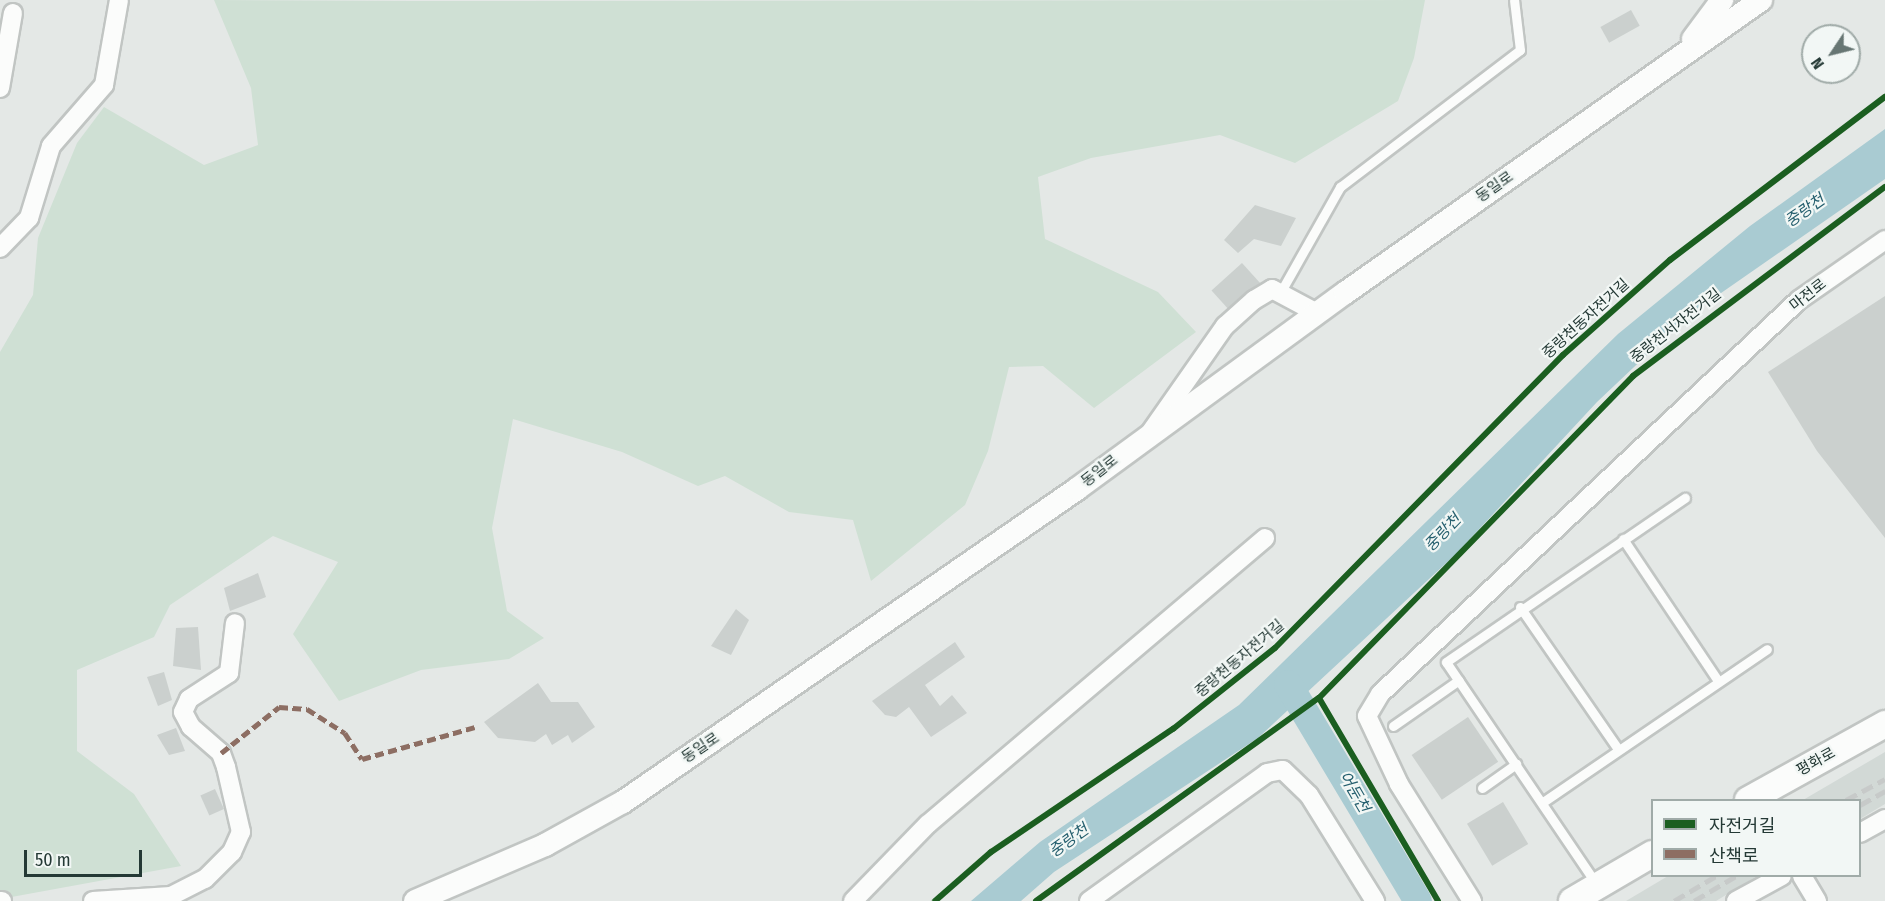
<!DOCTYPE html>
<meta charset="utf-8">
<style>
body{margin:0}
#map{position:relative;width:1885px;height:901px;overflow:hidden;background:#e4e8e6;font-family:"Fira Sans Condensed","Noto Sans KR",sans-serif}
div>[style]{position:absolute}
.built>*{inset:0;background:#d2d9d6}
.green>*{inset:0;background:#cfe0d4}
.water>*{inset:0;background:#a9cbd2}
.river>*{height:28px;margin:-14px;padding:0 14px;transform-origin:14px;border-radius:14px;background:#a9cbd2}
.building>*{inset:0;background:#cbd0ce;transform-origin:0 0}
.roads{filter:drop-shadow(2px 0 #c1c5c3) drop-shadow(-2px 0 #c1c5c3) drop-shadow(0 2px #c1c5c3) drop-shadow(0 -2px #c1c5c3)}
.service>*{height:9px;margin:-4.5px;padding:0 4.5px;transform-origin:4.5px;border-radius:4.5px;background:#fbfcfb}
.minor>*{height:18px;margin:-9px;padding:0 9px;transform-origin:9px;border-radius:9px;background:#fbfcfb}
.tertiary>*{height:22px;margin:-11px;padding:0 11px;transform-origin:11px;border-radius:11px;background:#fbfcfb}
.secondary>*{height:26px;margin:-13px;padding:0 13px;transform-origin:13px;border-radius:13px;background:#fbfcfb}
.rail>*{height:4.5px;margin-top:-2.25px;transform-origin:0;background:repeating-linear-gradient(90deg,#c7cac9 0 12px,transparent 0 18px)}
.quiet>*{height:4.5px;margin-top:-2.25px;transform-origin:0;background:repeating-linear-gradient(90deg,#8d6e63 0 9px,transparent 0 13.5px)}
.cycleway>*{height:6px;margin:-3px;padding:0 3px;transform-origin:3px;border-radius:3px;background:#1b5e20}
span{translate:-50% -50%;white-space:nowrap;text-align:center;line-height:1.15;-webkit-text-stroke:4.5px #f2f7f5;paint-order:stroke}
.street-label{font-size:15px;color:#243935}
.water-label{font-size:16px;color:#255f6e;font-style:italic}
.legend{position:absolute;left:1651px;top:799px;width:210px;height:78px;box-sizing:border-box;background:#f2f7f5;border:2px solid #a0aba8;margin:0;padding:8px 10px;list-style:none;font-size:18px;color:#243935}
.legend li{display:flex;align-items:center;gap:12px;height:30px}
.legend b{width:30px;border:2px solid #a0aba8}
.north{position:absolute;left:1801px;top:24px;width:60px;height:60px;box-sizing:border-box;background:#f2f7f5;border:2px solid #a0aba8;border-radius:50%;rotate:235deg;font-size:16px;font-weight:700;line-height:24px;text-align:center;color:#243935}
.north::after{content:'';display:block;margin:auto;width:21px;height:27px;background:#677673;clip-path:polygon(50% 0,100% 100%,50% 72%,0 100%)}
.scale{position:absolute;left:24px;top:850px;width:118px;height:27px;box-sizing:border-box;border:3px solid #243935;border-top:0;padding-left:8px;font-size:18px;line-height:21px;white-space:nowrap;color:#243935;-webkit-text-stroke:4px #f2f7f5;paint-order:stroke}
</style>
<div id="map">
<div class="built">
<div style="clip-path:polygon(1885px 752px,1885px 804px,1860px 819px,1860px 800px,1803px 800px)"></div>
<div style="clip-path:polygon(1668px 876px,1757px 876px,1716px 901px,1626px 901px)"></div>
</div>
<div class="green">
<div style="clip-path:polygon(214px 0,412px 1px,1425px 0,1414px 58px,1398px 101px,1295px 163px,1220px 135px,1091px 158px,1038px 177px,1045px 239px,1158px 292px,1196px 332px,1094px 408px,1043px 366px,1009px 367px,988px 451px,965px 505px,871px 581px,853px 520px,789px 512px,725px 476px,698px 486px,622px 452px,513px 419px,492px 528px,507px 611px,544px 638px,509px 659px,421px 670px,339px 701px,293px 634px,338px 562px,273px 536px,170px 605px,154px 637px,77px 670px,77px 751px,134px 794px,181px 866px,6px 898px,0 895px,0 352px,33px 295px,38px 238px,77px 143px,104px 107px,204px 165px,258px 145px,251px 88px)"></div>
</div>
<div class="water">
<div style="clip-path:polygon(1885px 129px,1885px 179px,1688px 316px,1597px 402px,1457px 553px,1258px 738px,1054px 872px,1021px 901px,971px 901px,1040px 842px,1239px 705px,1618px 334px,1750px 226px)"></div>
</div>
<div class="river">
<div style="left:1288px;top:684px;width:253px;rotate:59.1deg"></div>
</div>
<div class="building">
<div style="left:1631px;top:10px;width:18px;height:35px;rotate:61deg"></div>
<div style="clip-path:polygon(1255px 205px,1296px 218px,1281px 246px,1254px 239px,1238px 253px,1224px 240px)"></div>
<div style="left:1242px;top:263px;width:27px;height:41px;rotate:48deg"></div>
<div style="clip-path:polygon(1885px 296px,1885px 538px,1817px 451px,1768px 372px)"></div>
<div style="clip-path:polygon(258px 573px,266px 597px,230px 611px,224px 588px)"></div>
<div style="clip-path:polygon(736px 609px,749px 620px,731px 655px,711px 646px)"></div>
<div style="clip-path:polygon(198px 627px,201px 670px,173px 666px,176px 628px)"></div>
<div style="clip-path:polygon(955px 642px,965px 657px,925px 685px,940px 706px,952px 695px,967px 713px,931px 737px,909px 707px,896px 717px,885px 715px,872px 701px)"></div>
<div style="clip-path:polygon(164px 672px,172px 700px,158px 706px,147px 677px)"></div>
<div style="clip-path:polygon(538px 683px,551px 702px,578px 702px,595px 727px,572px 743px,568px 735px,552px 745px,546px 734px,535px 742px,498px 738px,484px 722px)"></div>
<div style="left:1468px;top:717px;width:54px;height:68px;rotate:56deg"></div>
<div style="clip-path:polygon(176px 728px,185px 751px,169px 755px,157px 735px)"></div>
<div style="left:215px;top:789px;width:22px;height:16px;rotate:66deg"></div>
<div style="left:1503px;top:802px;width:49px;height:42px;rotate:59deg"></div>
</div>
<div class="roads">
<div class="service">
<div style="left:1280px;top:293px;width:122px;rotate:-60.5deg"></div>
<div style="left:1340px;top:187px;width:226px;rotate:-37.3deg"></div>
<div style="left:1520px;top:50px;width:50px;rotate:-96.8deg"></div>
<div style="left:1623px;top:539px;width:171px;rotate:56.2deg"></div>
<div style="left:1520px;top:607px;width:173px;rotate:55.4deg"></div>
<div style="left:1393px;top:726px;width:80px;rotate:-34.9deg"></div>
<div style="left:1482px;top:788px;width:42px;rotate:-35.2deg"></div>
<div style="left:1543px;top:802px;width:271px;rotate:-34.3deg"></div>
<div style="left:1597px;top:885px;width:269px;rotate:-124.1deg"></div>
<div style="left:1446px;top:662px;width:290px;rotate:-34.5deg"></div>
</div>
<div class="minor">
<div style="left:0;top:88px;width:76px;rotate:-80.2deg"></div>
<div style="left:0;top:248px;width:42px;rotate:-46deg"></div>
<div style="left:29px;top:218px;width:75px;rotate:-73deg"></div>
<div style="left:51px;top:146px;width:81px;rotate:-49deg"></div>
<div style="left:104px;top:85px;width:86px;rotate:-80deg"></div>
<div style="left:1150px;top:433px;width:131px;rotate:-55deg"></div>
<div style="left:1225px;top:326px;width:39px;rotate:-42deg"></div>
<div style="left:1254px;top:300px;width:21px;rotate:-31deg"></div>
<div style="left:1272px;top:289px;width:51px;rotate:28.1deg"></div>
<div style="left:1860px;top:833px;width:29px;rotate:-29deg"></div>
<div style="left:1802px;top:876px;width:29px;rotate:59deg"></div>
<div style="left:0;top:901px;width:2px"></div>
<div style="left:93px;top:901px;width:78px;rotate:-3.7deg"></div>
<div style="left:171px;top:896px;width:38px;rotate:-27deg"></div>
<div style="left:205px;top:879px;width:38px;rotate:-45deg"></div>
<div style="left:232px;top:852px;width:22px;rotate:-66deg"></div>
<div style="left:241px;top:832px;width:67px;rotate:-103deg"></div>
<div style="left:226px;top:767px;width:15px;rotate:-110deg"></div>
<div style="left:221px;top:753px;width:40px;rotate:-139deg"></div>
<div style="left:191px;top:727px;width:17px;rotate:-118deg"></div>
<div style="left:183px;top:712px;width:14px;rotate:-65deg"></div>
<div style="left:189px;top:699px;width:48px;rotate:-33deg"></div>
<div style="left:229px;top:673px;width:50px;rotate:-83.2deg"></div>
<div style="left:853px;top:901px;width:107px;rotate:-45.8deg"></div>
<div style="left:928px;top:824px;width:442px;rotate:-40.3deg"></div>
<div style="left:1089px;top:901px;width:219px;rotate:-35.7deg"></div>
<div style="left:1267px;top:773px;width:16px;rotate:-11deg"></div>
<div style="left:1283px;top:770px;width:36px;rotate:44deg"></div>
<div style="left:1309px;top:795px;width:125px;rotate:58.1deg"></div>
<div style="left:1472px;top:901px;width:138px;rotate:-122deg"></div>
<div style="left:1399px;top:784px;width:75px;rotate:-115.2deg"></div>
<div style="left:1367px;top:716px;width:26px;rotate:-59deg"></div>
<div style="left:1380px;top:694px;width:575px;rotate:-43.24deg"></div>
<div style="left:1799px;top:300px;width:105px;rotate:-34.9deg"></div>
<div style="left:1736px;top:901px;width:52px;rotate:-28.5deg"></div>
</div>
<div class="tertiary">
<div style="left:1693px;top:39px;width:49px;rotate:-53.4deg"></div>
<div style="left:415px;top:901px;width:142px;rotate:-23.3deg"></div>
<div style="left:545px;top:845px;width:89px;rotate:-28.9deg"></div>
<div style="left:623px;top:802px;width:551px;rotate:-34.58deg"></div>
<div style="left:1077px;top:489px;width:332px;rotate:-36.2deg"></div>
<div style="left:1345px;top:293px;width:509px;rotate:-35.16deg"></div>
</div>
<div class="secondary">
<div style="left:1748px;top:800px;width:157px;rotate:-29deg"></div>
<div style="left:1572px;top:901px;width:93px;rotate:-30.4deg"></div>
</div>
</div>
<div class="rail">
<div style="left:1846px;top:800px;width:44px;rotate:-28.3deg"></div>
<div style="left:1860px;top:805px;width:29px;rotate:-29deg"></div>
<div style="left:1674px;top:901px;width:49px;rotate:-30.8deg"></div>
<div style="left:1694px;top:901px;width:49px;rotate:-30.8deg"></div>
</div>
<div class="quiet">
<div style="left:221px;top:753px;width:74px;rotate:-38.4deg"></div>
<div style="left:279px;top:707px;width:28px;rotate:4deg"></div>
<div style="left:307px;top:709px;width:45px;rotate:32.3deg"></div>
<div style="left:345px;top:733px;width:31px;rotate:57deg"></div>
<div style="left:362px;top:759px;width:117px;rotate:-15.8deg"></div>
</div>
<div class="cycleway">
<div style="left:1319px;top:698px;width:235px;rotate:59.6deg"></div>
<div style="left:935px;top:901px;width:74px;rotate:-41.2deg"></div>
<div style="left:991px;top:852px;width:220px;rotate:-34.1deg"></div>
<div style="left:1173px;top:729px;width:130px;rotate:-38.5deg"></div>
<div style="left:1275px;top:648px;width:411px;rotate:-45.5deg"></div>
<div style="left:1563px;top:355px;width:143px;rotate:-41.6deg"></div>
<div style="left:1670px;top:260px;width:270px;rotate:-37.2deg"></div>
<div style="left:1036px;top:901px;width:348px;rotate:-35.7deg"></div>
<div style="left:1319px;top:698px;width:450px;rotate:-45.7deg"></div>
<div style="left:1633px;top:376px;width:315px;rotate:-36.9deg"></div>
</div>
<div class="street-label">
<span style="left:1495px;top:187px;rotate:-35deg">동일로</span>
<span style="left:1808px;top:295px;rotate:-38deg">마전로</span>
<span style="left:1586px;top:319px;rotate:-42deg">중랑천동자전거길</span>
<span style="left:1676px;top:326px;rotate:-38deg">중랑천서자전거길</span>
<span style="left:1100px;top:471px;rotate:-38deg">동일로</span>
<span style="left:1240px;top:659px;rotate:-40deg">중랑천동자전거길</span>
<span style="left:701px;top:748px;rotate:-34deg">동일로</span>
<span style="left:1816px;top:762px;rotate:-29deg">평화로</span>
</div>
<div class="water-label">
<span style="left:1805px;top:211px;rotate:-35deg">중랑천</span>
<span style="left:1443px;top:533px;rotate:-46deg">중랑천</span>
<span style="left:1354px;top:792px;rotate:60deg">어둔천</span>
<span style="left:1069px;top:841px;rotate:-36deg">중랑천</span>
</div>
<ul class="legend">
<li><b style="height:8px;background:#1b5e20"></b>자전거길</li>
<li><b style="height:8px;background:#8d6e63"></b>산책로</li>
</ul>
<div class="north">N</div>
<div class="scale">50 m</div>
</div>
